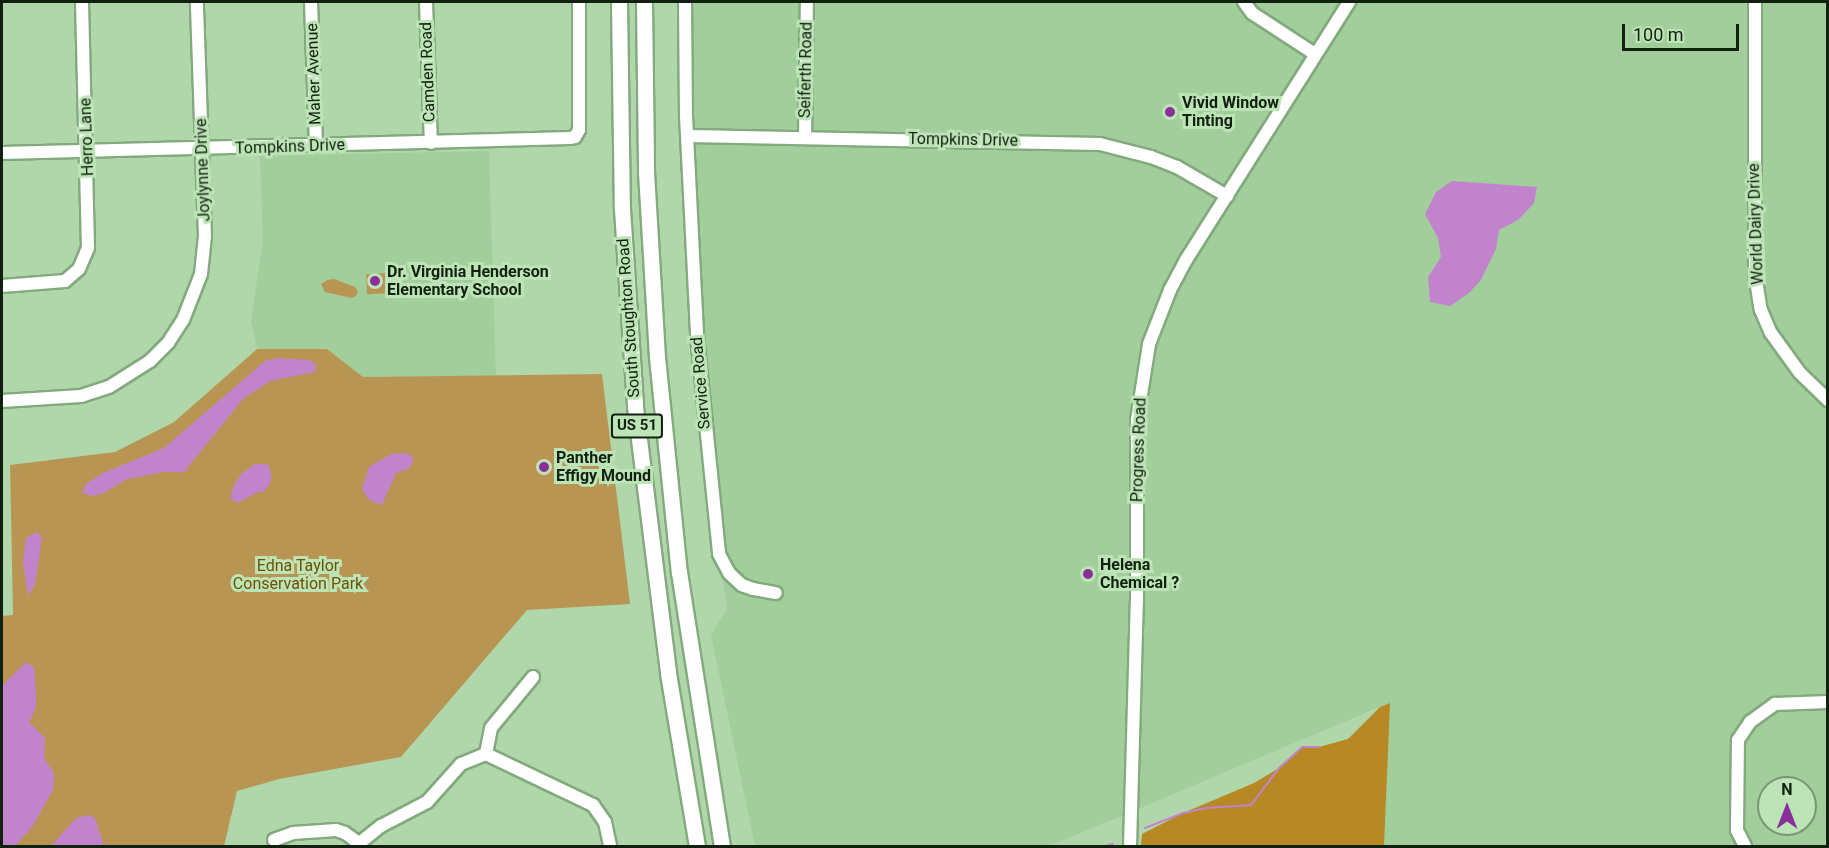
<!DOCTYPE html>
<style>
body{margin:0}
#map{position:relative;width:1829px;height:848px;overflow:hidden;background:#b0d7aa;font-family:Roboto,sans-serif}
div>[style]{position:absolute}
.built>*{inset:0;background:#a1ce9b}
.green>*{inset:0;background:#b99553;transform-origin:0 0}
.forest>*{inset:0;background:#b78824}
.water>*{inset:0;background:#c184cc}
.stream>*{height:2px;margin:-1px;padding:0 1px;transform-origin:1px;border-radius:1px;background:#c184cc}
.roads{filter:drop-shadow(2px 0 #83a97e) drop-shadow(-2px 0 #83a97e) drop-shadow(0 2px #83a97e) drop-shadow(0 -2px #83a97e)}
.minor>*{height:12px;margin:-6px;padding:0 6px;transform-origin:6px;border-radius:6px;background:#fff}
.major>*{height:15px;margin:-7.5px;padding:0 7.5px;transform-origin:7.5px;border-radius:7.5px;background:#fff}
.dots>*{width:16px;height:16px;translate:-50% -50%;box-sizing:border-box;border:3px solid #bde4b7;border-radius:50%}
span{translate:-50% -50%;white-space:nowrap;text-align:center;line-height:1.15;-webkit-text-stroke:6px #bde4b7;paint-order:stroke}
.shield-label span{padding:2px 4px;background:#bde4b7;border:2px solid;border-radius:4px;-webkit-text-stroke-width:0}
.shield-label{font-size:15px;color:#12200f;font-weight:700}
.street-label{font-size:16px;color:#12200f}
.poi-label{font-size:16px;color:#12200f;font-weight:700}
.left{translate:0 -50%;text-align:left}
.park-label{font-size:16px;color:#705003}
.frame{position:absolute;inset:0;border:3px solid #12200f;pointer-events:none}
.north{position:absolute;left:1757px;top:776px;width:60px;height:60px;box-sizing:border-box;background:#bde4b7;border:2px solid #799674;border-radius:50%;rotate:0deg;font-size:16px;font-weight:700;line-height:24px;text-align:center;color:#12200f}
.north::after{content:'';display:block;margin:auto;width:21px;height:27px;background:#8a2f9a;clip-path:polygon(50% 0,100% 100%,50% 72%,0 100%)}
.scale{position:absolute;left:1622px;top:24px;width:117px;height:27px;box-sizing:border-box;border:3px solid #12200f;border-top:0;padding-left:8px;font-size:18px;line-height:21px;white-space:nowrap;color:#12200f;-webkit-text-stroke:4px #bde4b7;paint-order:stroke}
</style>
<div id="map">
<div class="built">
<div style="clip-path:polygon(evenodd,685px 2px,1827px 2px,1827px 846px,1384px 846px,1389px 703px,1050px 846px,755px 846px,711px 635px,727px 609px,710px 485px,685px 2px,1769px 788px,1805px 788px,1805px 824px,1769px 824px,1769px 788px)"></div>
<div style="clip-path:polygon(489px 151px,496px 376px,363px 377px,327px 349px,257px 349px,251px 321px,263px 241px,260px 156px)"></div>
</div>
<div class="green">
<div style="left:392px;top:273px;width:20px;height:26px;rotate:87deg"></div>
<div style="clip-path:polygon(334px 279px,355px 287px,358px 292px,356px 296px,352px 298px,325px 292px,321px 284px,327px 280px)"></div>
<div style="clip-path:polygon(257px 349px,327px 349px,363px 377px,602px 374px,630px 604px,527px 610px,401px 757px,279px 779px,237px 791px,224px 846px,2px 846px,2px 616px,13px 615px,10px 465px,115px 452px,174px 422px)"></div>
</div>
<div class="forest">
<div style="clip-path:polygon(1390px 703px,1384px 846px,1141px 846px,1142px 834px,1183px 813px,1254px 783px,1279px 768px,1302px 747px,1319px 747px,1348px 739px,1380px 707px)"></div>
</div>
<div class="water">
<div style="clip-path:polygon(1452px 181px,1537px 187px,1534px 203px,1518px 220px,1499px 230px,1496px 249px,1481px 280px,1469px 293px,1450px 306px,1430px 302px,1428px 277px,1441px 257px,1438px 238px,1425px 214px,1436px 192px)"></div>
<div style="clip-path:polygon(278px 358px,309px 360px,316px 364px,315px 372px,270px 381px,243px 399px,184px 472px,164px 472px,127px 479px,104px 493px,92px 496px,82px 493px,86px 484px,103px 473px,164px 448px,265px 361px)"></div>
<div style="clip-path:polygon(404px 453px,412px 456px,413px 462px,408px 469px,396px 473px,382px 505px,369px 500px,362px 489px,369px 467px,391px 454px)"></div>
<div style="clip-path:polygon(255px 464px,267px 464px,271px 472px,271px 481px,264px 492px,258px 492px,238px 503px,230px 498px,234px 485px,242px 473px)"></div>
<div style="clip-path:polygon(37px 532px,42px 538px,35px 584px,28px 596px,23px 562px,26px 538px)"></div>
<div style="clip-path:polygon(26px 662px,34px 667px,36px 692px,36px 708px,29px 722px,45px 738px,44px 758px,54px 773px,53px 790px,32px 827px,15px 846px,2px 846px,2px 686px)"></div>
<div style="clip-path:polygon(89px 815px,95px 818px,104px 846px,51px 846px,76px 818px)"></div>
</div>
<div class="stream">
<div style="left:1145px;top:828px;width:41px;rotate:-21.5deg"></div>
<div style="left:1183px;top:813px;width:24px;rotate:-12deg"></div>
<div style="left:1206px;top:808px;width:45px;rotate:-3.8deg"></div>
<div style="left:1251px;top:805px;width:46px;rotate:-52.9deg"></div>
<div style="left:1279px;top:768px;width:31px;rotate:-42deg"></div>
<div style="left:1302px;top:747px;width:17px"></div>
<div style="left:1106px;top:846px;width:7px;rotate:-16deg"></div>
</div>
<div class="roads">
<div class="minor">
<div style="left:311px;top:2px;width:144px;rotate:88deg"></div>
<div style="left:426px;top:2px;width:141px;rotate:88deg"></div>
<div style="left:685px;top:2px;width:114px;rotate:89.5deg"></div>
<div style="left:686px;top:116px;width:220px;rotate:87.1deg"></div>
<div style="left:697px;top:336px;width:219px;rotate:84.2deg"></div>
<div style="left:719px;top:554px;width:21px;rotate:62deg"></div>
<div style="left:729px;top:573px;width:18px;rotate:43deg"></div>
<div style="left:742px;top:585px;width:12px;rotate:20deg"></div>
<div style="left:753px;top:589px;width:23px;rotate:10deg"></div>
<div style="left:1244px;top:2px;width:14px;rotate:54deg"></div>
<div style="left:1252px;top:13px;width:75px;rotate:33.1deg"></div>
<div style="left:1755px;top:2px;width:272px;rotate:90deg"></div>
<div style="left:1755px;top:274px;width:36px;rotate:81deg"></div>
<div style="left:1761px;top:310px;width:25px;rotate:67deg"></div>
<div style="left:1771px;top:333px;width:49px;rotate:54.1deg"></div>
<div style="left:1800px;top:373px;width:39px;rotate:44deg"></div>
<div style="left:688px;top:136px;width:412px;rotate:1.1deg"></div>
<div style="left:1100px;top:144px;width:53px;rotate:14.3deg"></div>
<div style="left:1151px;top:157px;width:28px;rotate:21deg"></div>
<div style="left:1177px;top:167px;width:58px;rotate:30.1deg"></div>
<div style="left:805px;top:138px;width:136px;rotate:-89.2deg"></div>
<div style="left:2px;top:153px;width:568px;rotate:-1.51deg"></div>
<div style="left:570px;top:138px;width:5px;rotate:-11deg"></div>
<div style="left:575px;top:137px;width:8px;rotate:-60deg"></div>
<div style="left:579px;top:130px;width:128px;rotate:-90deg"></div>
<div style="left:2px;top:286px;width:63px;rotate:-4.5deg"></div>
<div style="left:65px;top:281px;width:18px;rotate:-41deg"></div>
<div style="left:79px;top:269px;width:23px;rotate:-67deg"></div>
<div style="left:88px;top:248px;width:246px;rotate:-91.4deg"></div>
<div style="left:2px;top:401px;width:79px;rotate:-3.6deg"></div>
<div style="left:81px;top:396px;width:29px;rotate:-18deg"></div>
<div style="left:109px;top:387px;width:49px;rotate:-32.4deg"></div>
<div style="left:150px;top:361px;width:25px;rotate:-45deg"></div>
<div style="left:168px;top:343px;width:27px;rotate:-57deg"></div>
<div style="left:183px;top:320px;width:49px;rotate:-68.6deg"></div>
<div style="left:201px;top:274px;width:38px;rotate:-84deg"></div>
<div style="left:205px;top:236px;width:234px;rotate:-92deg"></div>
<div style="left:486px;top:754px;width:26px;rotate:-79deg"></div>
<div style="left:491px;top:728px;width:66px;rotate:-50.5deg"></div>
<div style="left:274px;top:840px;width:20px;rotate:-20deg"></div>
<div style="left:293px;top:833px;width:43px;rotate:-4deg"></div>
<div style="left:336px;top:830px;width:9px;rotate:18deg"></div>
<div style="left:345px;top:833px;width:17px;rotate:36deg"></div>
<div style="left:356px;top:846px;width:32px;rotate:-39deg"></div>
<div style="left:381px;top:826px;width:52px;rotate:-27.6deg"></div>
<div style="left:427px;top:802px;width:51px;rotate:-48.2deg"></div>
<div style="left:461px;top:764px;width:27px;rotate:-22deg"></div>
<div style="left:486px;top:754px;width:119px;rotate:25.5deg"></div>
<div style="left:593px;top:805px;width:21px;rotate:55deg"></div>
<div style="left:605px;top:822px;width:25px;rotate:78deg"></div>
<div style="left:1130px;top:846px;width:245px;rotate:-88.4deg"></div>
<div style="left:1137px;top:601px;width:181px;rotate:-90deg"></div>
<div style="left:1137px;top:420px;width:77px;rotate:-81deg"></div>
<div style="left:1149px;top:344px;width:58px;rotate:-68.7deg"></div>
<div style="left:1170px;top:290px;width:34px;rotate:-62deg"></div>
<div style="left:1186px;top:260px;width:305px;rotate:-57.7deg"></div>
<div style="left:1745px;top:846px;width:18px;rotate:-117deg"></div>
<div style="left:1737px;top:830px;width:90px;rotate:-89.4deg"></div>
<div style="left:1738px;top:740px;width:22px;rotate:-56deg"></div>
<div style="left:1750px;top:722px;width:31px;rotate:-36deg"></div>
<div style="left:1775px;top:704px;width:53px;rotate:-2.2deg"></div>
</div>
<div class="major">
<div style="left:619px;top:2px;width:207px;rotate:89.2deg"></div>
<div style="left:622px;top:209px;width:198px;rotate:86.2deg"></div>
<div style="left:635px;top:407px;width:268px;rotate:82.9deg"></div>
<div style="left:668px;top:673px;width:175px;rotate:80.5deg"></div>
<div style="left:644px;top:2px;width:170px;rotate:89.3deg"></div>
<div style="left:646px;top:172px;width:185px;rotate:86.6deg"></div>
<div style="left:657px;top:357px;width:216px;rotate:84.2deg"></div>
<div style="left:679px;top:572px;width:277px;rotate:81.1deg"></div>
</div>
</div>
<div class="dots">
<div style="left:1170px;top:112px;background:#8a2f9a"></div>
<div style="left:375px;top:281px;background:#8a2f9a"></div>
<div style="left:544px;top:467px;background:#8a2f9a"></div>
<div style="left:1088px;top:574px;background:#8a2f9a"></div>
</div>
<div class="shield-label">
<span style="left:637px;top:426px">US 51</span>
</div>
<div class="street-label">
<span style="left:806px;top:70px;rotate:-89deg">Seiferth Road</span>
<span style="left:428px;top:72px;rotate:-92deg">Camden Road</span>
<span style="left:314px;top:74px;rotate:-92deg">Maher Avenue</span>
<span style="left:87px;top:137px;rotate:-92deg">Herro Lane</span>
<span style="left:963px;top:140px;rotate:1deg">Tompkins Drive</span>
<span style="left:290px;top:147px;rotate:-2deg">Tompkins Drive</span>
<span style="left:203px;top:170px;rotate:-92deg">Joylynne Drive</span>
<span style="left:1756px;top:224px;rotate:-92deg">World Dairy Drive</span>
<span style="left:629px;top:318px;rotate:-94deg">South Stoughton Road</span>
<span style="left:701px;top:383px;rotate:-95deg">Service Road</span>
<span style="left:1139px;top:450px;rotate:-88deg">Progress Road</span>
</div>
<div class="poi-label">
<span class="left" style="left:1182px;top:112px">Vivid Window<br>Tinting</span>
<span class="left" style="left:387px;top:281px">Dr. Virginia Henderson<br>Elementary School</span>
<span class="left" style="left:556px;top:467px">Panther<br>Effigy Mound</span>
<span class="left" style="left:1100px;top:574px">Helena<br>Chemical ?</span>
</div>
<div class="park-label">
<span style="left:298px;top:575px">Edna Taylor<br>Conservation Park</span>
</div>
<div class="frame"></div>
<div class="north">N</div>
<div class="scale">100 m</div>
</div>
